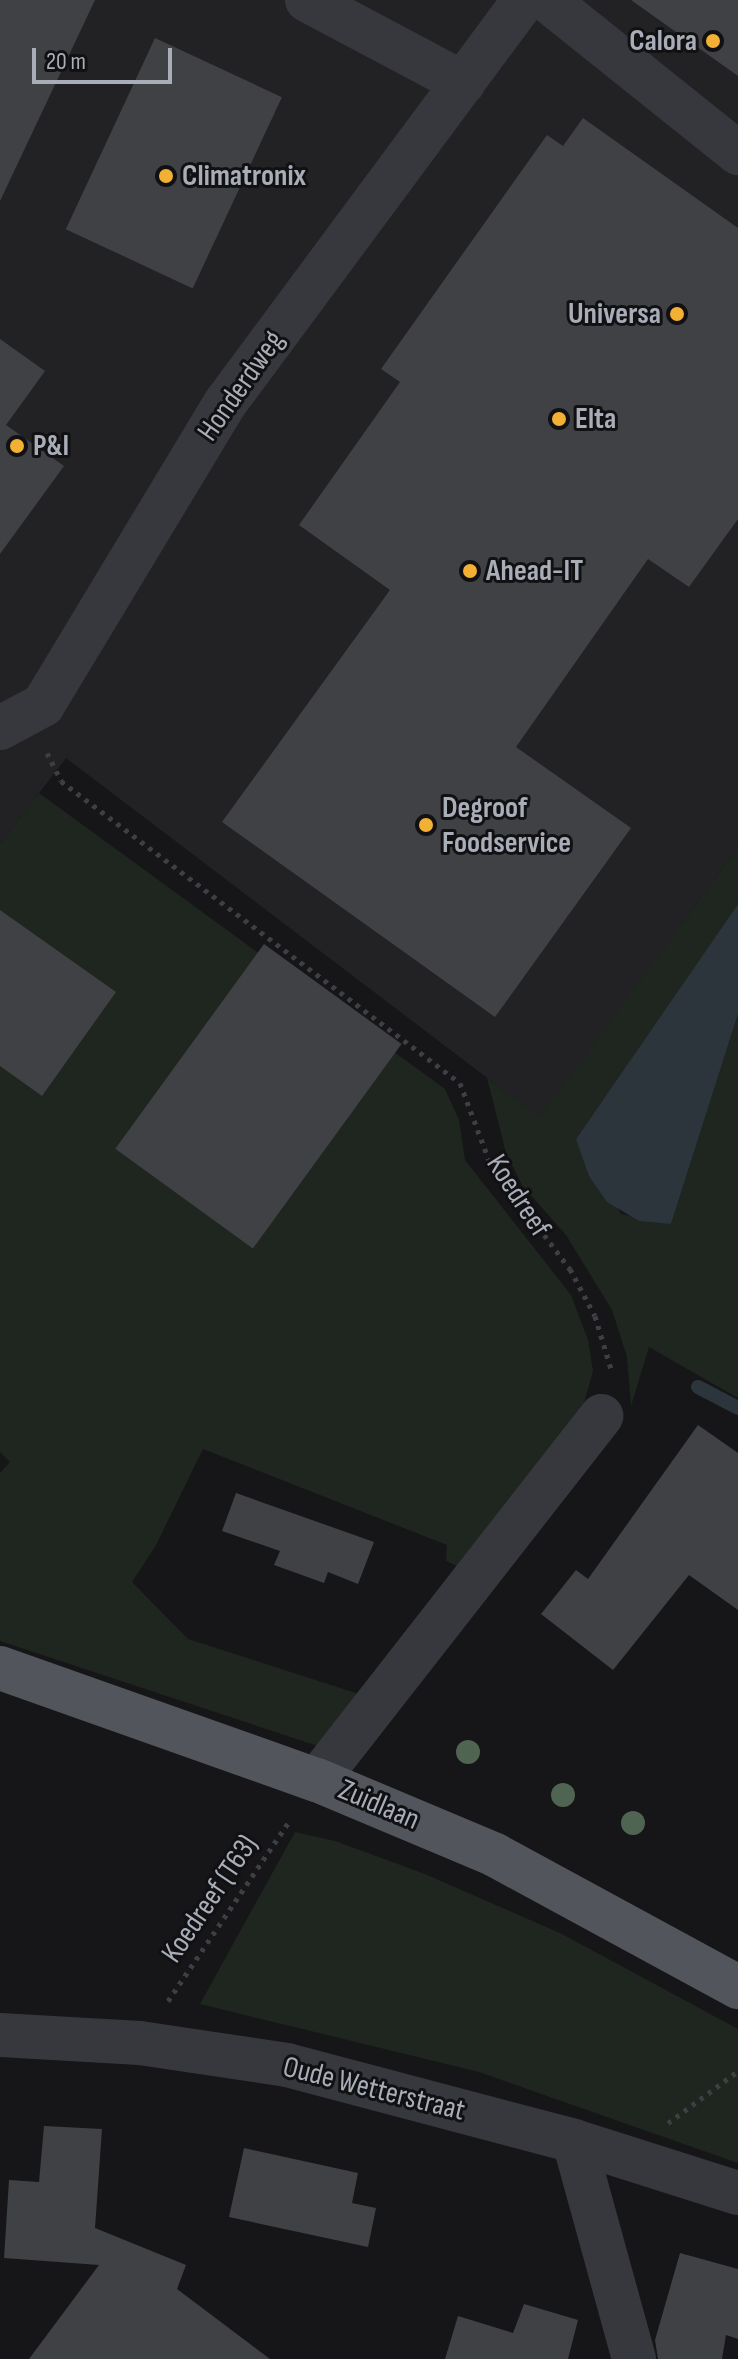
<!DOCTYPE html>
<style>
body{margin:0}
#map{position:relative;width:738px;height:2359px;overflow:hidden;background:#161618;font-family:"Sofia Sans Condensed",sans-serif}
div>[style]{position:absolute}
.built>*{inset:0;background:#222225}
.green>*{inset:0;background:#1e261f}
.water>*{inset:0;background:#2c353c}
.stream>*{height:14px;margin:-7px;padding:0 7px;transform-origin:7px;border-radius:7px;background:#2c353c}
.building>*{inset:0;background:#404145;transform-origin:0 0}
.path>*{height:5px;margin-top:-2.5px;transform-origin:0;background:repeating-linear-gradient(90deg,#3d3f44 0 4px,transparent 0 10px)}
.minor>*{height:44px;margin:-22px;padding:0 22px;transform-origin:22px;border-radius:22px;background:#37383d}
.major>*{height:44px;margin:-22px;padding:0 22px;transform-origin:22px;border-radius:22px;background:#53555c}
.trees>*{width:24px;height:24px;margin:-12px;border-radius:50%;background:#506452}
.dots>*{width:22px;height:22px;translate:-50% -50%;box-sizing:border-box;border:4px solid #111113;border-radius:50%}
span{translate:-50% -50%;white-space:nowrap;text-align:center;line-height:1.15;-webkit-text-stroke:6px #111113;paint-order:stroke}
.poi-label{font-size:30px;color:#a8adb8;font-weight:700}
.right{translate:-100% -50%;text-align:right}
.left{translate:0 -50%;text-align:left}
.street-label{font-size:30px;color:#a8adb8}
.scale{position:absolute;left:32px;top:48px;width:140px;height:36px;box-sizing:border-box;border:4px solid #a8adb8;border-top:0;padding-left:10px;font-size:24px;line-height:28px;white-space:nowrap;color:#a8adb8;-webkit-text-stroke:6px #111113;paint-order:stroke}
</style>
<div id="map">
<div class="built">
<div style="clip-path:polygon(0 0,738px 0,738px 847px,540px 1118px,66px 758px,0 844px)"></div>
</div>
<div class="green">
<div style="clip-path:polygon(39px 793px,445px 1089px,459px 1120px,465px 1160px,571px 1295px,588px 1340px,593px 1371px,584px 1403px,459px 1567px,446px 1561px,447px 1545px,203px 1449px,156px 1545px,132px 1582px,188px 1639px,359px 1694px,324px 1748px,0 1641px,0 1473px,10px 1462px,0 1452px,0 844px)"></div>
<div style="clip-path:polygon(738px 847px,738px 904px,576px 1139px,621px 1214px,671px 1224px,738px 1014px,738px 1398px,649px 1347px,631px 1406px,627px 1357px,612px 1310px,566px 1235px,522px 1185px,506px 1153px,487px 1078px,540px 1117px)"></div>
<div style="clip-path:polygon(295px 1832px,335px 1841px,425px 1874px,562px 1934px,738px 2029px,738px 2163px,479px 2072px,200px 2004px)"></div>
</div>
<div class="water">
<div style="clip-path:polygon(738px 904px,738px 1014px,671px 1224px,639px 1221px,607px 1202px,589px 1176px,576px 1139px)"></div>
</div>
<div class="stream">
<div style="left:698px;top:1387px;width:45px;rotate:27.7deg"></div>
</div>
<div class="building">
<div style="clip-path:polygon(0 0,95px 0,0 201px)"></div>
<div style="clip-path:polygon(631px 0,738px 0,738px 76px)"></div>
<div style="left:155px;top:38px;width:140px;height:211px;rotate:25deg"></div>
<div style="clip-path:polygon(583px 118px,738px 228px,738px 519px,689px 587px,648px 559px,516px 747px,631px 828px,495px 1017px,222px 822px,390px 590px,299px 525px,400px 382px,381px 369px,547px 135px,563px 146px)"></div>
<div style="clip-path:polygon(0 339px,45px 371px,6px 425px,64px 466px,0 554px)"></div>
<div style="clip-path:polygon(0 910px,116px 992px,42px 1096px,0 1066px)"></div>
<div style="left:264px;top:944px;width:170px;height:253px;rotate:36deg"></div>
<div style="clip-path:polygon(698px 1425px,738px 1453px,738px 1610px,689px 1575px,613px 1670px,541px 1614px,576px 1570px,588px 1579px)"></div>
<div style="clip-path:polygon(236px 1493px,374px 1542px,358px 1584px,328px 1572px,324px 1583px,274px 1565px,280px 1551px,222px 1531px)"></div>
<div style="clip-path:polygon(44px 2126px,102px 2129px,95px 2228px,186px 2265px,177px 2289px,270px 2359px,29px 2359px,99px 2265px,4px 2258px,9px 2180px,39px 2182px)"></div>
<div style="clip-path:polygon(244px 2148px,358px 2173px,352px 2203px,376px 2208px,368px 2247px,229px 2217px)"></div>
<div style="clip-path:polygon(680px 2253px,738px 2269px,738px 2339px,726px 2335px,722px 2359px,658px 2359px,655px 2340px)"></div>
<div style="clip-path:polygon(524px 2304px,578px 2320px,568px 2359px,445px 2359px,458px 2316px,513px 2333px)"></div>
</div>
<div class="path">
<div style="left:47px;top:753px;width:31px;rotate:63deg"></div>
<div style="left:61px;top:781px;width:500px;rotate:37.12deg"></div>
<div style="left:460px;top:1083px;width:85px;rotate:69.4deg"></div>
<div style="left:490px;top:1163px;width:133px;rotate:53deg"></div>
<div style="left:570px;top:1269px;width:53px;rotate:62deg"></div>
<div style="left:595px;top:1316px;width:59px;rotate:73.1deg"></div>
<div style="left:168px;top:2001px;width:218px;rotate:-56deg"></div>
<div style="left:668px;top:2123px;width:87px;rotate:-36.6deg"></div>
</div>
<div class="minor">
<div style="left:307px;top:0;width:177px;rotate:28deg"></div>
<div style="left:547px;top:0;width:245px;rotate:38.7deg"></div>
<div style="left:0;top:728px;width:49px;rotate:-28.1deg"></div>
<div style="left:43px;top:705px;width:354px;rotate:-58.9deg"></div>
<div style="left:226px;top:402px;width:500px;rotate:-53.45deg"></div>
<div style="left:317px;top:1780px;width:462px;rotate:-52deg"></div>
<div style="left:0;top:2035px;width:140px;rotate:3.3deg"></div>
<div style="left:140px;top:2043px;width:149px;rotate:8.5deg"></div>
<div style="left:287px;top:2065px;width:297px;rotate:14.8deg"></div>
<div style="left:574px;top:2141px;width:172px;rotate:17.6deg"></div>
<div style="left:574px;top:2141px;width:226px;rotate:74.6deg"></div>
</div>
<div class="major">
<div style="left:0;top:1668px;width:336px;rotate:19.5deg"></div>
<div style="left:317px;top:1780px;width:193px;rotate:22.8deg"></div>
<div style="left:495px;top:1855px;width:277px;rotate:28.5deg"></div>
</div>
<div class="trees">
<div style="left:468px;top:1752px"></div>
<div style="left:563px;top:1795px"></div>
<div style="left:633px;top:1823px"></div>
</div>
<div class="dots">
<div style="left:713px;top:41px;background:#f2b134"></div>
<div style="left:166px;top:176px;background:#f2b134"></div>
<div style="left:677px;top:314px;background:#f2b134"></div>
<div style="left:559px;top:419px;background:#f2b134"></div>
<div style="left:17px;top:446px;background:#f2b134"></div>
<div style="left:470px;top:571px;background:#f2b134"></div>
<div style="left:426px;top:825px;background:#f2b134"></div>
</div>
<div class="poi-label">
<span class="right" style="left:697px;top:41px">Calora</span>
<span class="left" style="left:182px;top:176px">Climatronix</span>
<span class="right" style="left:661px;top:314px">Universa</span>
<span class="left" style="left:575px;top:419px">Elta</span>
<span class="left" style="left:33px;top:446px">P&amp;I</span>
<span class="left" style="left:486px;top:571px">Ahead-IT</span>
<span class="left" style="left:442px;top:825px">Degroof<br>Foodservice</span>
</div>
<div class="street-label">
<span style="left:241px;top:386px;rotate:-55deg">Honderdweg</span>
<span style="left:518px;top:1196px;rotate:57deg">Koedreef</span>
<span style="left:379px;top:1805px;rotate:23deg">Zuidlaan</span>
<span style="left:210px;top:1899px;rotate:-56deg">Koedreef (T63)</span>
<span style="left:374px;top:2089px;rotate:14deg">Oude Wetterstraat</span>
</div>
<div class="scale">20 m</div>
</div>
